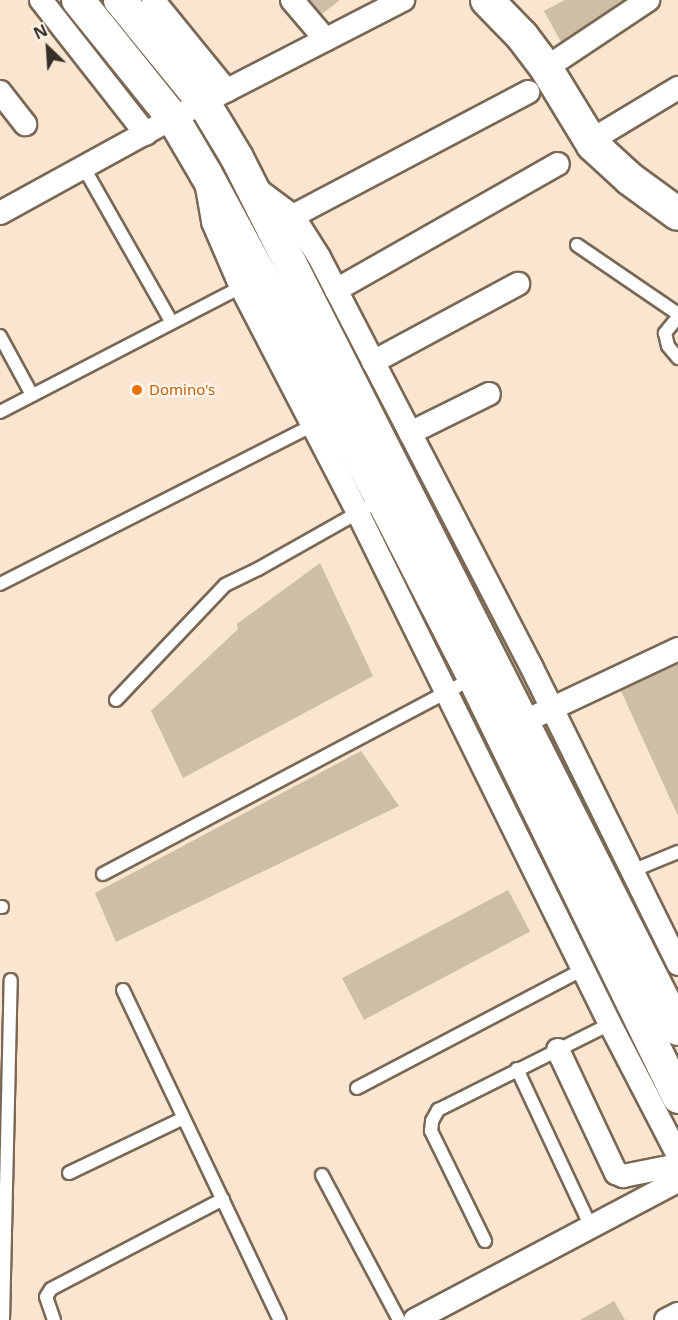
<!DOCTYPE html>
<style>
body{margin:0}
#map{position:relative;width:678px;height:1320px;overflow:hidden;background:#fae5d0;font-family:"Noto Sans",sans-serif}
div>[style]{position:absolute}
.building>*{inset:0;background:#cebea7;transform-origin:0 0}
.roads{filter:drop-shadow(2px 0 #7a6856) drop-shadow(-2px 0 #7a6856) drop-shadow(0 2px #7a6856) drop-shadow(0 -2px #7a6856)}
.lane>*{height:12px;margin:-6px;padding:0 6px;transform-origin:6px;border-radius:6px;background:#fff}
.street>*{height:22px;margin:-11px;padding:0 11px;transform-origin:11px;border-radius:11px;background:#fff}
.secondary>*{height:32px;margin:-16px;padding:0 16px;transform-origin:16px;border-radius:16px;background:#fff}
.dots>*{width:16px;height:16px;translate:-50% -50%;box-sizing:border-box;border:3px solid #fdf5ec;border-radius:50%}
span{translate:-50% -50%;white-space:nowrap;text-align:center;line-height:1.15;-webkit-text-stroke:4.5px #fdf5ec;paint-order:stroke}
.food-label{font-size:15px;color:#c56008}
.left{translate:0 -50%;text-align:left}
.north{position:absolute;left:18px;top:18px;width:60px;height:60px;-webkit-text-stroke:4px #fdf5ec;paint-order:stroke;rotate:335deg;font-size:16px;font-weight:700;line-height:24px;text-align:center;color:#383028}
.north::after{content:'';display:block;margin:auto;width:21px;height:27px;background:#383028;clip-path:polygon(50% 0,100% 100%,50% 72%,0 100%)}
</style>
<div id="map">
<div class="building">
<div style="clip-path:polygon(310px 0,340px 0,322px 14px)"></div>
<div style="clip-path:polygon(565px 0,624px 0,561px 42px,544px 11px)"></div>
<div style="clip-path:polygon(320px 563px,373px 676px,183px 778px,151px 711px,238px 629px,237px 624px)"></div>
<div style="clip-path:polygon(678px 664px,678px 816px,621px 691px)"></div>
<div style="clip-path:polygon(361px 751px,399px 806px,116px 942px,95px 893px)"></div>
<div style="left:508px;top:890px;width:47px;height:188px;rotate:62deg"></div>
<div style="clip-path:polygon(614px 1301px,625px 1320px,580px 1320px)"></div>
</div>
<div class="roads">
<div class="lane">
<div style="left:84px;top:168px;width:176px;rotate:60.4deg"></div>
<div style="left:577px;top:245px;width:122px;rotate:34.3deg"></div>
<div style="left:678px;top:317px;width:21px;rotate:129deg"></div>
<div style="left:665px;top:333px;width:13px;rotate:77deg"></div>
<div style="left:668px;top:346px;width:16px;rotate:50deg"></div>
<div style="left:0;top:336px;width:67px;rotate:61.5deg"></div>
<div style="left:0;top:412px;width:271px;rotate:-27.4deg"></div>
<div style="left:0;top:584px;width:351px;rotate:-26.9deg"></div>
<div style="left:116px;top:700px;width:158px;rotate:-46.5deg"></div>
<div style="left:225px;top:585px;width:37px;rotate:-26deg"></div>
<div style="left:258px;top:569px;width:142px;rotate:-29.4deg"></div>
<div style="left:632px;top:871px;width:50px;rotate:-22.4deg"></div>
<div style="left:103px;top:874px;width:419px;rotate:-27.9deg"></div>
<div style="left:0;top:907px;width:2px"></div>
<div style="left:123px;top:990px;width:365px;rotate:64.6deg"></div>
<div style="left:517px;top:1069px;width:174px;rotate:64.9deg"></div>
<div style="left:357px;top:1088px;width:256px;rotate:-27.7deg"></div>
<div style="left:69px;top:1173px;width:127px;rotate:-25.6deg"></div>
<div style="left:322px;top:1175px;width:164px;rotate:62deg"></div>
<div style="left:485px;top:1241px;width:123px;rotate:-116.1deg"></div>
<div style="left:431px;top:1131px;width:10px;rotate:-84deg"></div>
<div style="left:432px;top:1121px;width:13px;rotate:-61deg"></div>
<div style="left:438px;top:1110px;width:192px;rotate:-26.6deg"></div>
<div style="left:3px;top:1320px;width:340px;rotate:-88.7deg"></div>
<div style="left:54px;top:1320px;width:24px;rotate:-109deg"></div>
<div style="left:46px;top:1297px;width:9px;rotate:-58deg"></div>
<div style="left:51px;top:1289px;width:194px;rotate:-27.6deg"></div>
</div>
<div class="street">
<div style="left:41px;top:0;width:170px;rotate:51.9deg"></div>
<div style="left:153px;top:0;width:117px;rotate:50.9deg"></div>
<div style="left:292px;top:0;width:52px;rotate:49.6deg"></div>
<div style="left:546px;top:68px;width:123px;rotate:-33.7deg"></div>
<div style="left:0;top:92px;width:41px;rotate:52deg"></div>
<div style="left:590px;top:141px;width:103px;rotate:-31.1deg"></div>
<div style="left:207px;top:187px;width:36px;rotate:80deg"></div>
<div style="left:213px;top:222px;width:71px;rotate:66.7deg"></div>
<div style="left:241px;top:287px;width:252px;rotate:62.6deg"></div>
<div style="left:357px;top:511px;width:572px;rotate:63.75deg"></div>
<div style="left:610px;top:1024px;width:148px;rotate:62.6deg"></div>
<div style="left:254px;top:187px;width:49px;rotate:36.6deg"></div>
<div style="left:293px;top:216px;width:49px;rotate:57.6deg"></div>
<div style="left:319px;top:257px;width:463px;rotate:62.6deg"></div>
<div style="left:532px;top:668px;width:330px;rotate:63.7deg"></div>
<div style="left:0;top:213px;width:197px;rotate:-28.8deg"></div>
<div style="left:173px;top:118px;width:259px;rotate:-27.2deg"></div>
<div style="left:293px;top:216px;width:266px;rotate:-27.8deg"></div>
<div style="left:336px;top:290px;width:255px;rotate:-29.6deg"></div>
<div style="left:373px;top:362px;width:165px;rotate:-28.3deg"></div>
<div style="left:410px;top:433px;width:88px;rotate:-26.3deg"></div>
<div style="left:538px;top:715px;width:155px;rotate:-25.2deg"></div>
<div style="left:558px;top:1050px;width:136px;rotate:64.8deg"></div>
<div style="left:616px;top:1173px;width:8px;rotate:23deg"></div>
<div style="left:623px;top:1176px;width:56px;rotate:-11.3deg"></div>
<div style="left:415px;top:1320px;width:297px;rotate:-27.9deg"></div>
<div style="left:666px;top:1320px;width:13px;rotate:-27deg"></div>
</div>
<div class="secondary">
<div style="left:78px;top:0;width:151px;rotate:51.2deg"></div>
<div style="left:173px;top:118px;width:65px;rotate:59.5deg"></div>
<div style="left:206px;top:174px;width:370px;rotate:61.6deg"></div>
<div style="left:382px;top:499px;width:201px;rotate:62.8deg"></div>
<div style="left:474px;top:678px;width:466px;rotate:64deg"></div>
<div style="left:120px;top:0;width:133px;rotate:50.8deg"></div>
<div style="left:204px;top:103px;width:64px;rotate:59deg"></div>
<div style="left:237px;top:158px;width:976px;rotate:63.15deg"></div>
<div style="left:487px;top:0;width:50px;rotate:45.8deg"></div>
<div style="left:522px;top:36px;width:40px;rotate:53deg"></div>
<div style="left:546px;top:68px;width:90px;rotate:58.6deg"></div>
<div style="left:593px;top:145px;width:50px;rotate:42.6deg"></div>
<div style="left:630px;top:179px;width:59px;rotate:36.1deg"></div>
</div>
</div>
<div class="dots">
<div style="left:137px;top:390px;background:#e8710a"></div>
</div>
<div class="food-label">
<span class="left" style="left:149px;top:390px">Domino's</span>
</div>
<div class="north">N</div>
</div>
